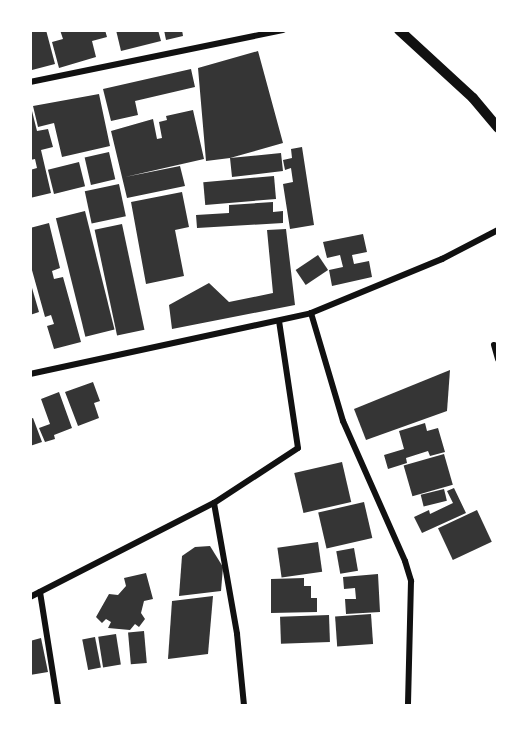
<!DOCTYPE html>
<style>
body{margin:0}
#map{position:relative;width:528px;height:736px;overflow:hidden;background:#fff;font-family:Inter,sans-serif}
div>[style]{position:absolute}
.building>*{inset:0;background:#353535;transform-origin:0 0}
.minor>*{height:6px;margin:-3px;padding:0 3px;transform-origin:3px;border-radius:3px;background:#111}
.tertiary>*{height:10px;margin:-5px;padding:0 5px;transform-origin:5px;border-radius:5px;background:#111}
span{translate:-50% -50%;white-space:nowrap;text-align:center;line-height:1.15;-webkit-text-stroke:4.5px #fff;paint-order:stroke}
.frame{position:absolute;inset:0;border:32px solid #fff;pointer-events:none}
</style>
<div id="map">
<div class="building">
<div style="clip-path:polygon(30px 30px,46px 30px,55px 64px,32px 70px)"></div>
<div style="clip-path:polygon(60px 30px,105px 30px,107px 37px,92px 41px,96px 57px,59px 68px,52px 42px,63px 39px)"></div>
<div style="clip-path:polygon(116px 30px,158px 30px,161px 41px,121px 51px)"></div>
<div style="clip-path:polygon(164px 30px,182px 30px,183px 36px,166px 40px)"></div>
<div style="clip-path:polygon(258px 51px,283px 143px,230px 158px,281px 153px,283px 171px,232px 177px,230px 158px,206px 161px,198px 68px)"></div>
<div style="clip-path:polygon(191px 69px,195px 87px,135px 101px,138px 115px,111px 121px,103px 89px)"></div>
<div style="clip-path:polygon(99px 94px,110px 146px,62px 157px,54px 123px,38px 127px,33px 106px)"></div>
<div style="clip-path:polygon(193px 110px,204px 159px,125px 177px,180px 166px,185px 186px,127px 198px,111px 131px,153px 119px,157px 139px,162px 138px,159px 122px,167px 120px,166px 116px)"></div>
<div style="clip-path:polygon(30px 111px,32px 111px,37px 131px,48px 129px,53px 147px,41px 150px,51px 193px,30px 198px,30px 170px,37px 168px,35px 159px,30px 160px)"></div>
<div style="clip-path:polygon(302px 147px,314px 225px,290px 229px,283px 184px,293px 182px,291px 168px,285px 170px,283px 160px,292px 158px,291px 149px)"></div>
<div style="left:109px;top:152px;width:28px;height:25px;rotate:77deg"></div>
<div style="left:79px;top:162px;width:25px;height:32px;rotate:76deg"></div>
<div style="left:274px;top:176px;width:23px;height:71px;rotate:85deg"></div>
<div style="left:119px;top:184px;width:33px;height:35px;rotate:78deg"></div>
<div style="clip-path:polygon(182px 192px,189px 227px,175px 230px,184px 276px,146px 284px,131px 202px)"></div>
<div style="clip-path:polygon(273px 202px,273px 212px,283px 211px,283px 223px,197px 228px,196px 215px,229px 213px,229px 205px)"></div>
<div style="left:85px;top:211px;width:122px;height:30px;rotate:76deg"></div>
<div style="clip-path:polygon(49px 223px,60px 268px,52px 271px,54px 279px,63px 277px,81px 342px,54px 349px,47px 326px,54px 324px,51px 315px,45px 317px,30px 263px,30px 228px)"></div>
<div style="left:122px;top:224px;width:108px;height:28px;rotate:78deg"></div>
<div style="clip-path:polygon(286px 229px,295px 305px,172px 329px,169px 305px,209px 283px,229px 302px,273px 293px,267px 230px)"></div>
<div style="clip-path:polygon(363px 234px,367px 252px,352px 255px,354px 264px,369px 261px,372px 277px,332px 286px,329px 270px,343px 267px,340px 255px,327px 258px,323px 242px)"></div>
<div style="left:318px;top:255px;width:18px;height:27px;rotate:56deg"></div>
<div style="clip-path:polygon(30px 281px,39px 312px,30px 315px)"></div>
<div style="clip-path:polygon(450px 370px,447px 411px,366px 440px,354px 409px)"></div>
<div style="clip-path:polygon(93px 382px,100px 401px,94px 403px,99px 418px,78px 426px,65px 392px)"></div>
<div style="clip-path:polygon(59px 392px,72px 428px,54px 435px,55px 439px,45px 442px,39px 428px,50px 424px,41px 399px)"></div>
<div style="clip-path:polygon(33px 418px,42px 442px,30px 446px,30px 419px)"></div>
<div style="clip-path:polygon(425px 423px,427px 431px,438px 428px,445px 452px,430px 456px,428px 451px,406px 458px,407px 463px,388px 469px,384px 455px,404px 449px,399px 431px)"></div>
<div style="left:444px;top:454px;width:32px;height:42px;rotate:74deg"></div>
<div style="left:342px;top:462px;width:41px;height:49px;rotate:77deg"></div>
<div style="clip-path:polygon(454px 488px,466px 513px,422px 533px,414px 517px,429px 510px,430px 514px,453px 503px,447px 491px)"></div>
<div style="left:444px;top:489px;width:12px;height:24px;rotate:76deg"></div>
<div style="left:364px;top:502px;width:37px;height:47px;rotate:77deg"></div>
<div style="left:477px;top:510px;width:35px;height:43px;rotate:65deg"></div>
<div style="left:318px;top:542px;width:30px;height:41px;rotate:82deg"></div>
<div style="clip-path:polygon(210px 546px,223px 567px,221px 591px,179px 596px,182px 556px,195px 547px)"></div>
<div style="left:354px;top:548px;width:23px;height:18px;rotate:80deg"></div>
<div style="clip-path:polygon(146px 573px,153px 599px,144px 601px,141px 613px,145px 619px,139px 627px,135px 624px,130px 630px,108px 628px,111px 622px,106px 619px,102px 623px,96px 617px,109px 594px,118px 595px,126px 586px,124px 578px)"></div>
<div style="clip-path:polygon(378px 574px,380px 612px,346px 614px,345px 599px,356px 599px,355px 588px,344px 589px,343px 577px)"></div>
<div style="clip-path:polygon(304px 578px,304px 586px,311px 586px,311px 598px,317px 598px,317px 612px,271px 613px,271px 579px)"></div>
<div style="clip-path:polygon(213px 596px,208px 654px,168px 659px,172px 601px)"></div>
<div style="left:371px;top:614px;width:30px;height:36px;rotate:86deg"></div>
<div style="left:329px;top:615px;width:27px;height:49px;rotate:88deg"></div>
<div style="left:144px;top:631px;width:32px;height:16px;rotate:85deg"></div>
<div style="left:116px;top:634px;width:31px;height:18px;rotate:81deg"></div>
<div style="left:95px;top:637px;width:31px;height:13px;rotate:79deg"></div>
<div style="clip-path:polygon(41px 638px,48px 672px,30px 675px,30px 641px)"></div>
</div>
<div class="minor">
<div style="left:30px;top:82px;width:258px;rotate:-11.6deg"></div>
<div style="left:311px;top:313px;width:113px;rotate:73.5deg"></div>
<div style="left:343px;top:421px;width:153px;rotate:66.1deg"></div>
<div style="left:405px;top:561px;width:21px;rotate:73deg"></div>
<div style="left:411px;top:581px;width:125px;rotate:91.4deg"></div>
<div style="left:494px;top:345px;width:15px;rotate:74deg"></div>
<div style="left:30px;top:374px;width:288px;rotate:-12.2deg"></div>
<div style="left:311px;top:313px;width:142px;rotate:-22.4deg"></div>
<div style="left:442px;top:259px;width:63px;rotate:-27.4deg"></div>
<div style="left:214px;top:503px;width:133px;rotate:80deg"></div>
<div style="left:237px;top:634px;width:72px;rotate:84.4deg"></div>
<div style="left:40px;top:592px;width:115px;rotate:81deg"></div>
<div style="left:30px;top:597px;width:207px;rotate:-27.1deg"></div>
<div style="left:214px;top:503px;width:100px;rotate:-33.2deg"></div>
<div style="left:298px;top:448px;width:128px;rotate:-98.5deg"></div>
</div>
<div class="tertiary">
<div style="left:399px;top:30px;width:100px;rotate:42.6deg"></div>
<div style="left:473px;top:98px;width:39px;rotate:50deg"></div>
</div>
<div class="frame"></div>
</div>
